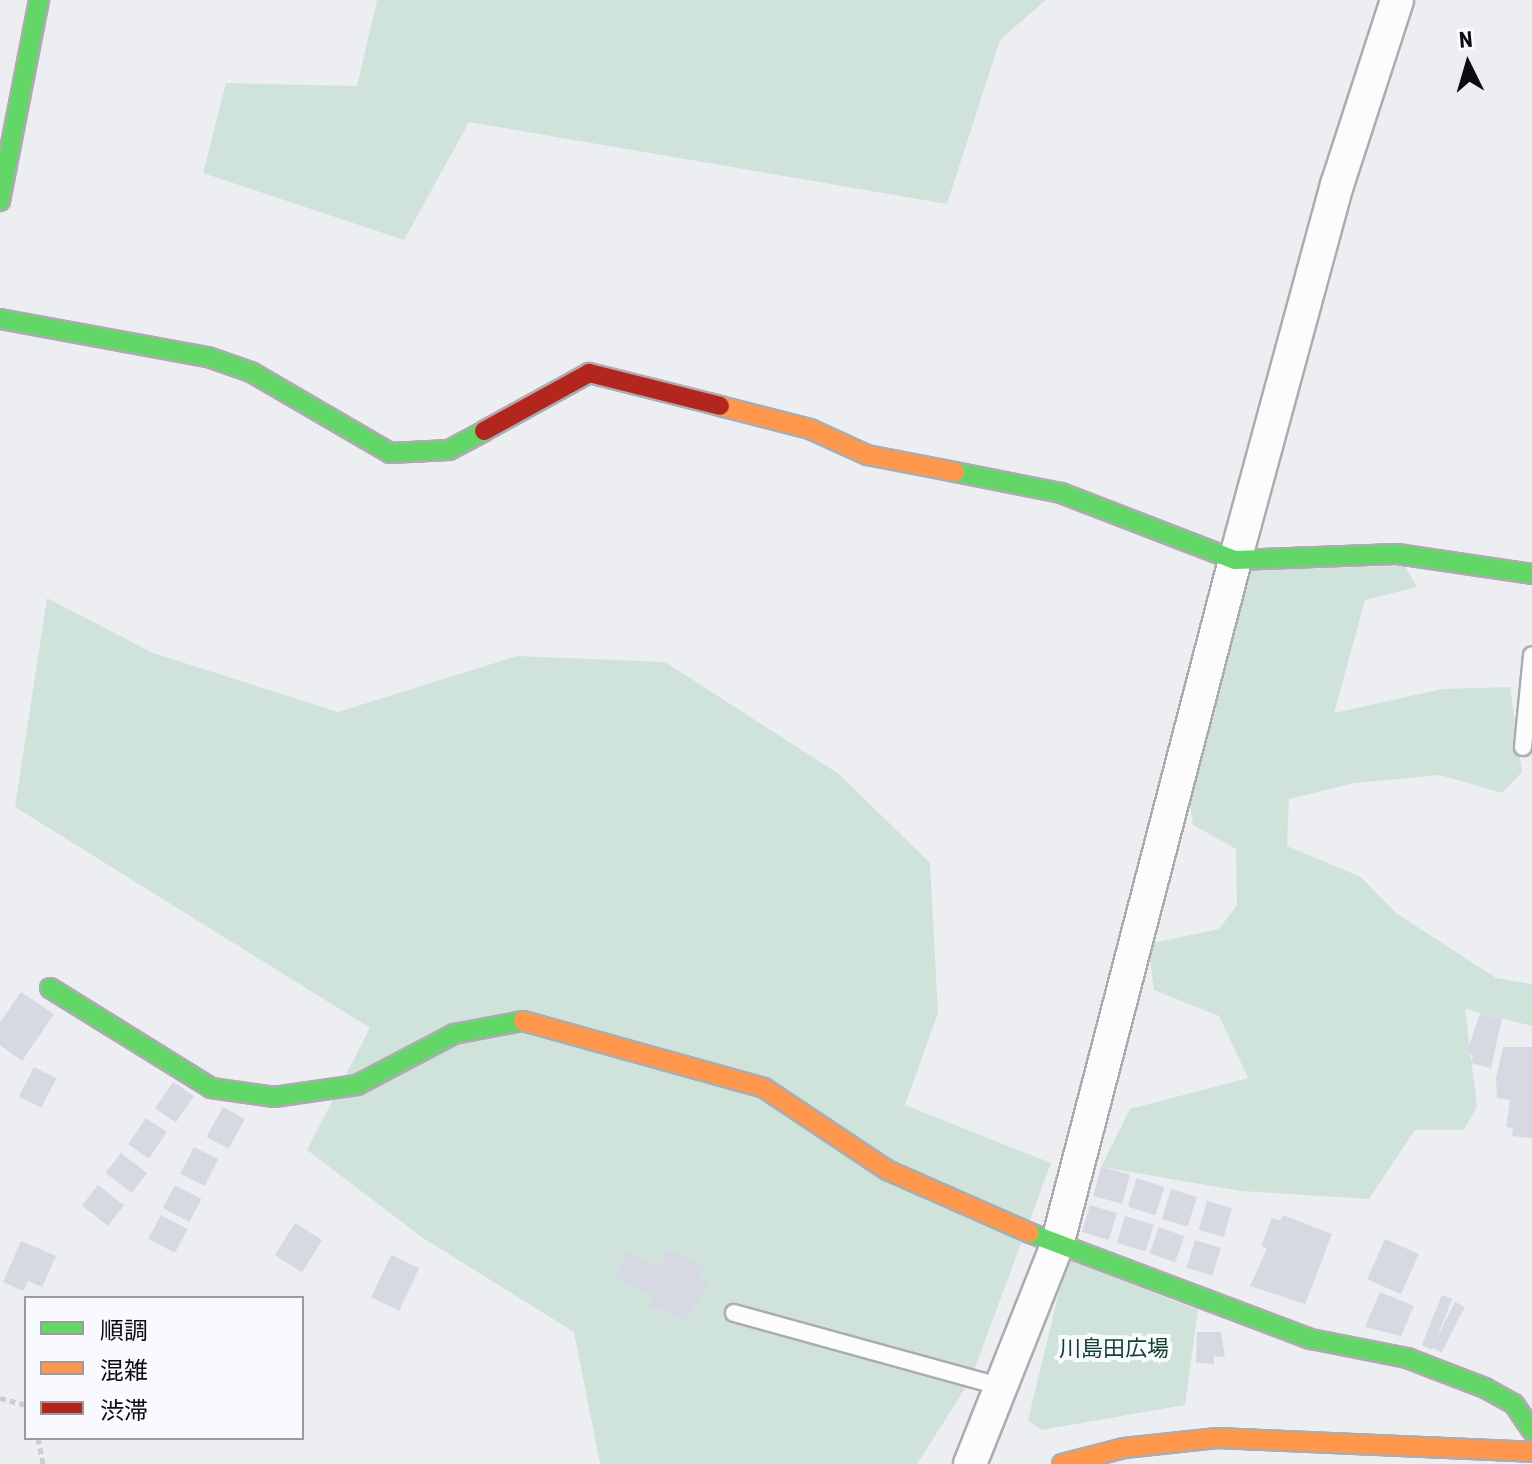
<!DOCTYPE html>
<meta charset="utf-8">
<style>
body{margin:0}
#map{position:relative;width:1532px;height:1464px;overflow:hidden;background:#edeef2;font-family:"Roboto Condensed","Noto Sans JP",sans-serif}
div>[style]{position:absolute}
.green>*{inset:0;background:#d0e3db}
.building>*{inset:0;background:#d6d8e2;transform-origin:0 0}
.path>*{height:5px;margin-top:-2.5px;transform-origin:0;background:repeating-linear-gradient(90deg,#cdcdce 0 6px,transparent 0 10px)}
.roads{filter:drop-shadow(2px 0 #acacaf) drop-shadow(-2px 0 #acacaf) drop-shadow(0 2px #acacaf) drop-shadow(0 -2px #acacaf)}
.lane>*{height:16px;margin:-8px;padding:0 8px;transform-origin:8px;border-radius:8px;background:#fcfcfd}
.street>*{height:32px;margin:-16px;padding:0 16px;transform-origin:16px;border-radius:16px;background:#fcfcfd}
.fast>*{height:18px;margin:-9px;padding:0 9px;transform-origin:9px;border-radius:9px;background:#63d668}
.slow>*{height:18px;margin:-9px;padding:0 9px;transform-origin:9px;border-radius:9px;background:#ff974d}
.jam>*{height:18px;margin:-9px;padding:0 9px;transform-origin:9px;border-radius:9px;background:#b3261e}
span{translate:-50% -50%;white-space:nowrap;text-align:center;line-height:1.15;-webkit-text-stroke:8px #f9faff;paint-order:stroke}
.park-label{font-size:22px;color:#13412e}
.legend{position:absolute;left:24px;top:1296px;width:280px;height:144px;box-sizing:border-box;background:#f9faff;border:2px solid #9b9b9f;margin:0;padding:10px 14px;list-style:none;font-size:24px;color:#0d0d0f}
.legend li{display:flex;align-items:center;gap:16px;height:40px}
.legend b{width:40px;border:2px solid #9b9b9f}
.north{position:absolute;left:1428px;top:24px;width:80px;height:80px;-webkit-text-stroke:6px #f9faff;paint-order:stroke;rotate:355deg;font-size:22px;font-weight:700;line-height:32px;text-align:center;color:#0d0d0f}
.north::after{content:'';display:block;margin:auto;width:28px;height:36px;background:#0d0d0f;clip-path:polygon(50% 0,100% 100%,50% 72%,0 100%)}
</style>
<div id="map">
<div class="green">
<div style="clip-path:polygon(377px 0,1046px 0,1000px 40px,947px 204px,469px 122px,404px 240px,203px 173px,226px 83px,357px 86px)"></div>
<div style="clip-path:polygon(1405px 566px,1417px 587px,1365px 600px,1334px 713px,1442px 689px,1510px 687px,1522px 772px,1502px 793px,1440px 775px,1354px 783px,1289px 799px,1287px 846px,1361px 877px,1396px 913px,1496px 978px,1532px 984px,1532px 1026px,1465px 1009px,1477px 1106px,1464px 1130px,1415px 1130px,1369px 1199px,1241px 1191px,1101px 1167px,1130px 1109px,1248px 1078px,1219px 1016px,1154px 990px,1148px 944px,1219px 929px,1237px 905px,1236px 849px,1193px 825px,1186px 776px,1252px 570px)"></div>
<div style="clip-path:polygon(47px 598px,153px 653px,338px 712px,517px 656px,665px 662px,839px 774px,930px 863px,938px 1013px,905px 1105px,1051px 1163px,970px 1381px,917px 1464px,600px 1464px,574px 1332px,423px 1238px,307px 1150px,370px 1028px,15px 807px)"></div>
<div style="clip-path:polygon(1067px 1259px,1198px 1310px,1185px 1405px,1041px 1430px,1028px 1420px)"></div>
</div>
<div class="building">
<div style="clip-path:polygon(21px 992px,54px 1014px,22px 1061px,0 1045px,0 1022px)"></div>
<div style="clip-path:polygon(1480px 1013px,1502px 1019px,1491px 1068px,1471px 1063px,1473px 1055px,1467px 1053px)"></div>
<div style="clip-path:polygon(1503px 1047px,1532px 1047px,1532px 1138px,1512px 1136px,1513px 1128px,1506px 1127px,1510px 1100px,1497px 1098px,1496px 1079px)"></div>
<div style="left:34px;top:1067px;width:25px;height:33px;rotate:27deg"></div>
<div style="left:173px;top:1082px;width:25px;height:32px;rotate:34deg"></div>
<div style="left:223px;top:1107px;width:25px;height:34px;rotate:29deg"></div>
<div style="left:146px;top:1118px;width:25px;height:32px;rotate:34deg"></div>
<div style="left:194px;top:1147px;width:27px;height:30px;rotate:27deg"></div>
<div style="left:121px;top:1153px;width:33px;height:25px;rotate:38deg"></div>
<div style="left:1101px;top:1167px;width:30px;height:30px;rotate:15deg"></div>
<div style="left:1137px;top:1178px;width:29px;height:30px;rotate:18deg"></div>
<div style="left:98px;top:1185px;width:33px;height:26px;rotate:38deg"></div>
<div style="left:175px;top:1185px;width:30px;height:26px;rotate:28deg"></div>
<div style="left:1171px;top:1189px;width:27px;height:31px;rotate:17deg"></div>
<div style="left:1207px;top:1201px;width:26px;height:30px;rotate:16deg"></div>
<div style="left:1090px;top:1205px;width:28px;height:28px;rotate:17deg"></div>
<div style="left:161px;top:1215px;width:30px;height:27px;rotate:28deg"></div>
<div style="clip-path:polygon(1283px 1215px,1332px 1234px,1305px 1304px,1250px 1286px,1267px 1248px,1261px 1246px,1272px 1218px,1280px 1221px)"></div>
<div style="left:1125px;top:1216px;width:30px;height:28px;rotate:17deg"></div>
<div style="left:295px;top:1223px;width:32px;height:38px;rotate:32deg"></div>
<div style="left:1159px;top:1227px;width:27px;height:28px;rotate:20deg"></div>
<div style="left:1385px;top:1239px;width:37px;height:44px;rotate:24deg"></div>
<div style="left:1195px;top:1240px;width:27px;height:29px;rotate:17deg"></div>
<div style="clip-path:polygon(21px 1241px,56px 1256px,42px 1287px,28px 1281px,23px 1291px,3px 1282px)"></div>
<div style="clip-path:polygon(667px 1250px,704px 1266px,699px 1278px,709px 1283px,686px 1321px,649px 1305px,654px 1295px,615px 1279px,626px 1252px,660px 1267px)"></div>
<div style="left:391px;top:1255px;width:31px;height:47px;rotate:25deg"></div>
<div style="clip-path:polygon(1380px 1292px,1414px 1306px,1401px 1336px,1365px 1327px)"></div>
<div style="left:1442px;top:1295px;width:11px;height:54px;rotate:22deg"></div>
<div style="left:1455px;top:1302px;width:11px;height:51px;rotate:27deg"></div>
<div style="clip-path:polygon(1197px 1332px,1221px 1332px,1225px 1357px,1214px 1356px,1214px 1364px,1196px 1363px)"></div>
</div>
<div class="path">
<div style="left:0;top:1398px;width:27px;rotate:15deg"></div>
<div style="left:38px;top:1438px;width:26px;rotate:79deg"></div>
</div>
<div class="roads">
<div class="lane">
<div style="left:1523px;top:747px;width:92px;rotate:-84.4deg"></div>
<div style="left:734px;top:1313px;width:278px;rotate:15.4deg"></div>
</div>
<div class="street">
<div style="left:970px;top:1464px;width:236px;rotate:-68.3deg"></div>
<div style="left:1057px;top:1245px;width:708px;rotate:-75.43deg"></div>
<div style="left:1235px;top:560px;width:389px;rotate:-74.8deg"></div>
<div style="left:1337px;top:185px;width:194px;rotate:-72deg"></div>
</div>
<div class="fast">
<div style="left:0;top:201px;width:205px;rotate:-79deg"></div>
<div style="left:0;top:319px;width:211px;rotate:10.4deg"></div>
<div style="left:208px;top:357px;width:46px;rotate:19.2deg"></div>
<div style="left:251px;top:372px;width:161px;rotate:30.2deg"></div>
<div style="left:390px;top:453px;width:59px;rotate:-2.9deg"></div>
<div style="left:449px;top:450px;width:40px;rotate:-28deg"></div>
<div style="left:955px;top:472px;width:108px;rotate:11.2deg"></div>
<div style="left:1061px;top:493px;width:186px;rotate:21.1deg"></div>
<div style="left:1235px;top:560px;width:162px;rotate:-2.1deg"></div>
<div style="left:1397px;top:554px;width:136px;rotate:8.4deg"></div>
<div style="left:50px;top:988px;width:190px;rotate:31.8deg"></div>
<div style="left:211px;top:1088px;width:64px;rotate:8.1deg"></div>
<div style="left:274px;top:1097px;width:84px;rotate:-8.2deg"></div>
<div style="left:357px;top:1085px;width:110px;rotate:-27.7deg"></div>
<div style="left:454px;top:1034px;width:70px;rotate:-10.7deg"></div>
<div style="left:1030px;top:1233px;width:300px;rotate:20.7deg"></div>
<div style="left:1311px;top:1339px;width:98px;rotate:11.2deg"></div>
<div style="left:1407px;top:1358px;width:84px;rotate:21deg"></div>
<div style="left:1485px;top:1388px;width:33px;rotate:29deg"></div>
<div style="left:1514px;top:1404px;width:32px;rotate:56deg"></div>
</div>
<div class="slow">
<div style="left:720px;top:406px;width:93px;rotate:14.3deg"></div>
<div style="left:810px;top:429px;width:63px;rotate:24.5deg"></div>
<div style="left:867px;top:455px;width:90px;rotate:10.9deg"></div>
<div style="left:523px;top:1021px;width:250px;rotate:15.5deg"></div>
<div style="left:764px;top:1088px;width:148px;rotate:33.7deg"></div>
<div style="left:887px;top:1170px;width:156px;rotate:23.8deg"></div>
<div style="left:1062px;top:1464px;width:64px;rotate:-14.5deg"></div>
<div style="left:1124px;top:1448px;width:94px;rotate:-6.1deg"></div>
<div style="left:1217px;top:1438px;width:315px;rotate:2.5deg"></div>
</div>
<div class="jam">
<div style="left:484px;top:431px;width:120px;rotate:-28.9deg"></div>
<div style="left:589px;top:373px;width:135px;rotate:14.1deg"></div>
</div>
</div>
<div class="park-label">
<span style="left:1114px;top:1349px">川島田広場</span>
</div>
<ul class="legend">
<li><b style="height:10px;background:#63d668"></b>順調</li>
<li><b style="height:10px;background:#ff974d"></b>混雑</li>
<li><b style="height:10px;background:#b3261e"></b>渋滞</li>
</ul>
<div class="north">N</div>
</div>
